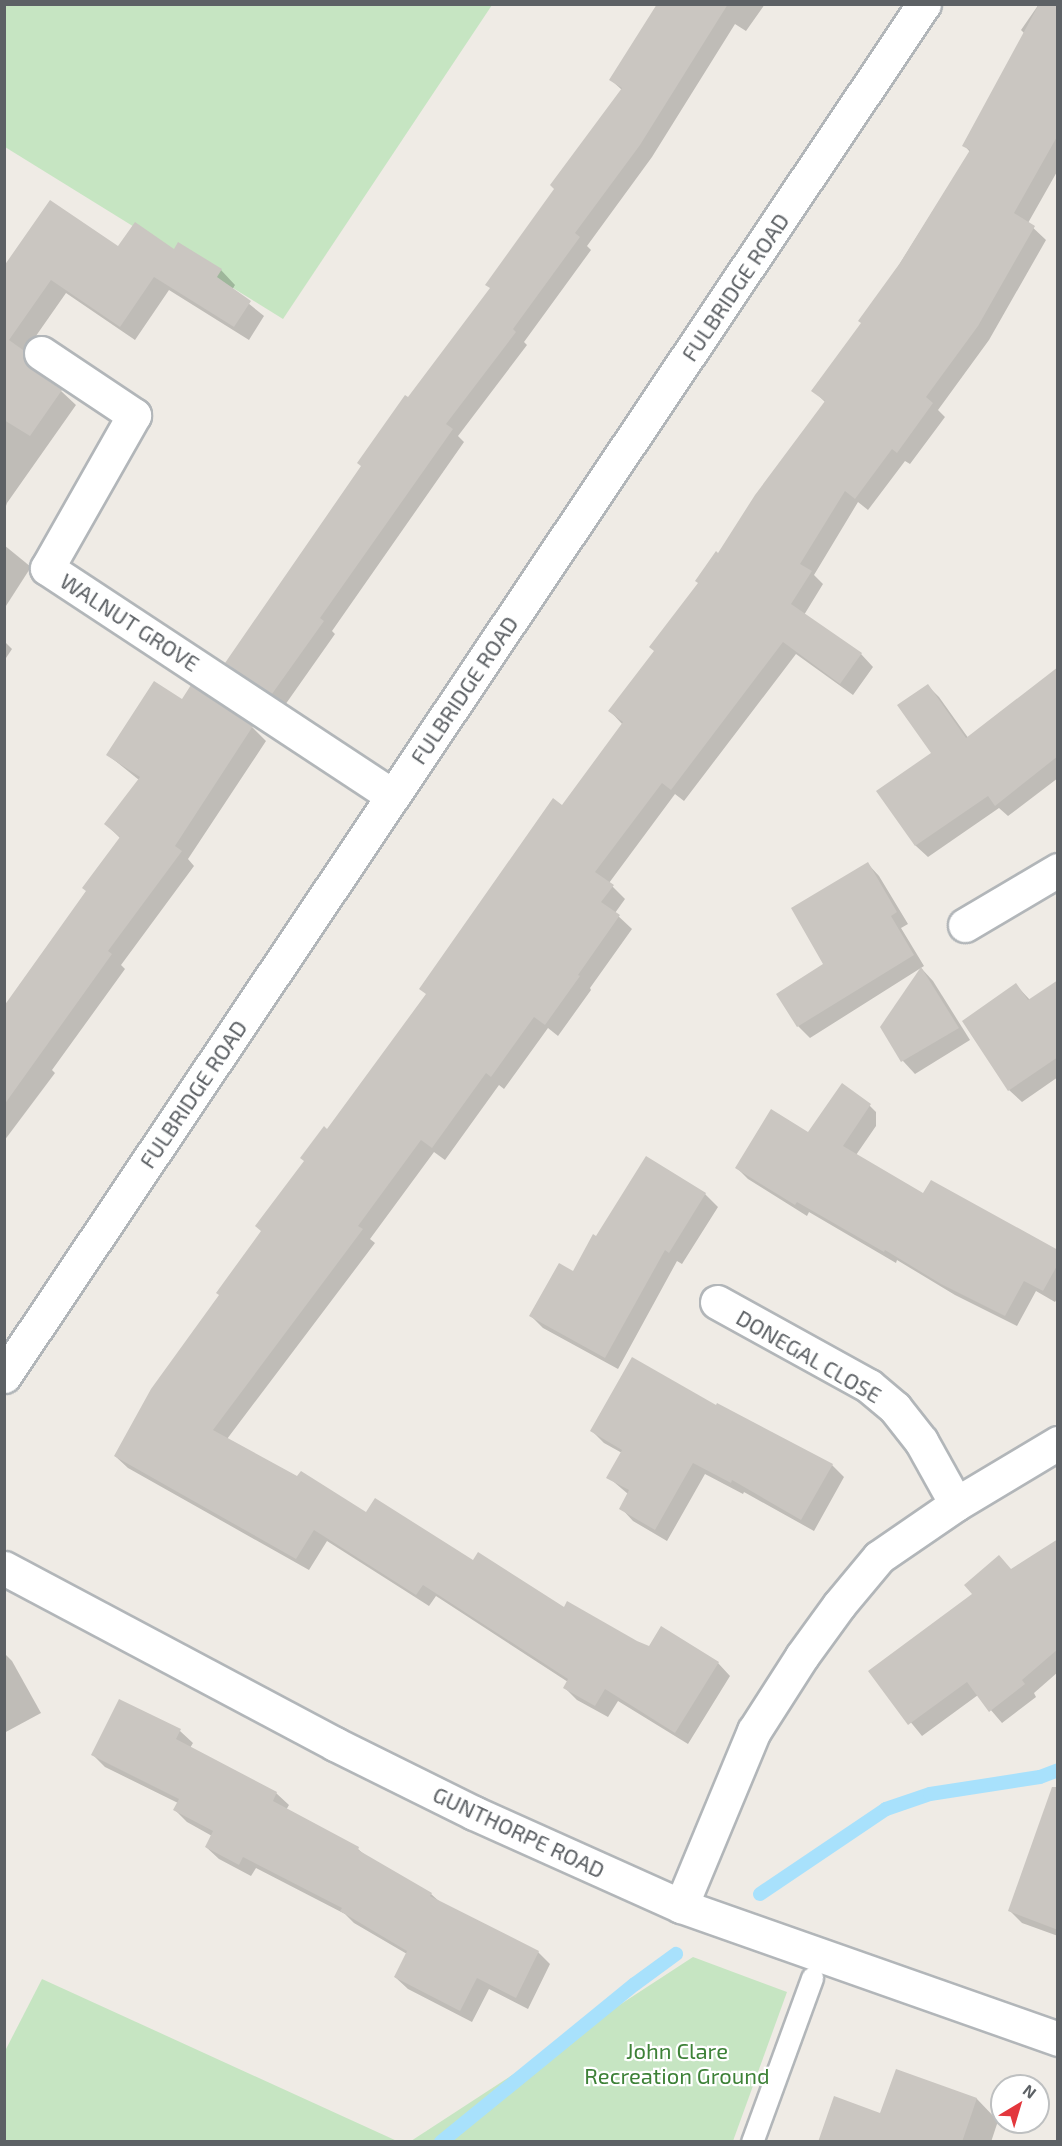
<!DOCTYPE html>
<style>
body{margin:0}
#map{position:relative;width:1062px;height:2146px;overflow:hidden;background:#efebe5;font-family:"Exo 2",sans-serif}
div>[style]{position:absolute}
.green>*{inset:0;background:#c6e5c2}
.shadow>*{inset:0;background:#0003}
.stream>*{height:14px;margin:-7px;padding:0 7px;transform-origin:7px;border-radius:7px;background:#a8e1fc}
.building>*{inset:0;background:#cac6c1}
.roads{filter:drop-shadow(2px 0 #b2b6b9) drop-shadow(-2px 0 #b2b6b9) drop-shadow(0 2px #b2b6b9) drop-shadow(0 -2px #b2b6b9)}
.service>*{height:21px;margin:-10.5px;padding:0 10.5px;transform-origin:10.5px;border-radius:10.5px;background:#fff}
.minor>*{height:33px;margin:-16.5px;padding:0 16.5px;transform-origin:16.5px;border-radius:16.5px;background:#fff}
.tertiary>*{height:33px;margin:-16.5px;padding:0 16.5px;transform-origin:16.5px;border-radius:16.5px;background:#fff}
span{translate:-50% -50%;white-space:nowrap;text-align:center;line-height:1.15;-webkit-text-stroke:4.5px #fff;paint-order:stroke}
.street-label{font-size:22px;color:#5d6165}
.park-label{font-size:22px;color:#3d8137}
.frame{position:absolute;inset:0;border:6px solid #5d6165;pointer-events:none}
.north{position:absolute;left:990px;top:2074px;width:60px;height:60px;box-sizing:border-box;background:#fff;border:2px solid #bec0c1;border-radius:50%;rotate:38deg;font-size:16px;font-weight:700;line-height:24px;text-align:center;color:#5d6165}
.north::after{content:'';display:block;margin:auto;width:21px;height:27px;background:#e3373d;clip-path:polygon(50% 0,100% 100%,50% 72%,0 100%)}
</style>
<div id="map">
<div class="green">
<div style="clip-path:polygon(4px 5px,492px 5px,283px 319px,5px 147px)"></div>
<div style="clip-path:polygon(693px 1957px,787px 1992px,733px 2141px,411px 2141px)"></div>
<div style="clip-path:polygon(42px 1979px,397px 2141px,5px 2141px,5px 2051px)"></div>
</div>
<div class="shadow">
<div style="clip-path:polygon(659px 4px,765px 4px,746px 31px,735px 24px,652px 157px,587px 246px,591px 250px,524px 342px,527px 345px,458px 436px,464px 442px,332px 631px,335px 634px,285px 705px,238px 674px,227px 662px,408px 399px,491px 289px,622px 90px,611px 80px)"></div>
<div style="clip-path:polygon(1039px 4px,1058px 4px,1058px 170px,1028px 223px,1046px 240px,989px 340px,938px 410px,945px 417px,910px 464px,905px 461px,868px 510px,858px 502px,814px 575px,823px 584px,804px 615px,861px 654px,873px 667px,853px 695px,796px 654px,684px 801px,675px 794px,609px 883px,625px 899px,615px 913px,632px 929px,590px 988px,591px 990px,558px 1036px,548px 1028px,504px 1089px,499px 1085px,445px 1160px,434px 1152px,370px 1239px,375px 1243px,227px 1439px,366px 1514px,473px 1562px,564px 1609px,649px 1648px,718px 1663px,730px 1676px,688px 1744px,618px 1701px,608px 1717px,577px 1700px,565px 1688px,568px 1682px,436px 1596px,429px 1606px,327px 1541px,309px 1570px,128px 1468px,115px 1456px,327px 1131px,623px 725px,610px 711px,656px 651px,719px 555px,826px 403px,813px 390px,862px 324px,970px 152px,964px 145px,1025px 34px,1021px 30px)"></div>
<div style="clip-path:polygon(119px 249px,175px 251px,221px 270px,235px 285px,232px 290px,264px 316px,249px 340px,169px 290px,135px 340px,66px 293px,24px 353px,37px 365px,38px 375px,61px 391px,76px 405px,7px 503px,4px 512px,4px 271px)"></div>
<div style="clip-path:polygon(4px 545px,31px 567px,4px 609px)"></div>
<div style="clip-path:polygon(4px 641px,12px 649px,4px 661px)"></div>
<div style="clip-path:polygon(1058px 669px,1058px 778px,1008px 816px,999px 808px,928px 857px,916px 846px,879px 792px,933px 754px,928px 686px,939px 697px,969px 739px)"></div>
<div style="clip-path:polygon(183px 701px,252px 727px,266px 741px,188px 859px,194px 866px,121px 965px,125px 969px,52px 1070px,55px 1073px,4px 1141px,4px 1015px,121px 839px,106px 824px,139px 780px,108px 755px)"></div>
<div style="clip-path:polygon(868px 864px,879px 876px,908px 924px,901px 928px,924px 966px,810px 1038px,798px 1026px,778px 994px,825px 964px)"></div>
<div style="clip-path:polygon(922px 969px,933px 981px,970px 1040px,915px 1074px,903px 1061px,882px 1027px)"></div>
<div style="clip-path:polygon(1016px 985px,1030px 1000px,1058px 988px,1058px 1077px,1022px 1102px,1009px 1090px)"></div>
<div style="clip-path:polygon(864px 1100px,876px 1112px,876px 1126px,856px 1155px,924px 1195px,1058px 1251px,1058px 1297px,1055px 1302px,1036px 1291px,1017px 1326px,955px 1295px,897px 1260px,896px 1263px,809px 1212px,807px 1216px,748px 1179px,737px 1168px,809px 1134px)"></div>
<div style="clip-path:polygon(646px 1158px,705px 1194px,718px 1207px,682px 1264px,677px 1261px,618px 1369px,543px 1328px,531px 1316px,574px 1273px)"></div>
<div style="clip-path:polygon(716px 1408px,832px 1465px,844px 1477px,814px 1531px,744px 1492px,743px 1494px,705px 1474px,667px 1541px,633px 1521px,621px 1508px,628px 1494px,608px 1477px,622px 1453px,604px 1443px,591px 1430px)"></div>
<div style="clip-path:polygon(1058px 1541px,1058px 1672px,1034px 1693px,1036px 1697px,1002px 1723px,978px 1695px,922px 1736px,870px 1672px,1012px 1570px)"></div>
<div style="clip-path:polygon(4px 1653px,12px 1661px,41px 1713px,4px 1733px)"></div>
<div style="clip-path:polygon(120px 1701px,180px 1731px,193px 1743px,190px 1748px,276px 1793px,289px 1805px,286px 1810px,358px 1849px,367px 1857px,431px 1894px,441px 1903px,538px 1952px,550px 1964px,528px 2009px,489px 1989px,472px 2022px,408px 1989px,395px 1977px,407px 1954px,354px 1923px,345px 1914px,256px 1868px,251px 1876px,219px 1859px,206px 1847px,212px 1836px,187px 1822px,175px 1810px,178px 1803px,105px 1767px,93px 1755px)"></div>
<div style="clip-path:polygon(1058px 1859px,1058px 1936px,1022px 1923px,1010px 1911px)"></div>
<div style="clip-path:polygon(897px 2071px,977px 2099px,998px 2121px,991px 2142px,820px 2142px,881px 2115px)"></div>
</div>
<div class="stream">
<div style="left:760px;top:1894px;width:152px;rotate:-34deg"></div>
<div style="left:886px;top:1809px;width:46px;rotate:-18.8deg"></div>
<div style="left:930px;top:1794px;width:111px;rotate:-8.8deg"></div>
<div style="left:1040px;top:1777px;width:19px;rotate:-21deg"></div>
<div style="left:441px;top:2142px;width:250px;rotate:-39.2deg"></div>
<div style="left:635px;top:1984px;width:51px;rotate:-36.2deg"></div>
</div>
<div class="building">
<div style="clip-path:polygon(657px 4px,728px 4px,640px 145px,575px 233px,580px 237px,513px 329px,516px 332px,446px 424px,453px 429px,320px 618px,324px 621px,272px 694px,225px 663px,361px 466px,357px 463px,405px 395px,408px 397px,490px 288px,485px 285px,554px 189px,550px 185px,622px 88px,609px 80px)"></div>
<div style="clip-path:polygon(1039px 4px,1058px 4px,1058px 135px,1014px 213px,1035px 226px,978px 326px,926px 397px,933px 403px,897px 453px,892px 449px,855px 499px,845px 491px,800px 564px,812px 571px,791px 604px,862px 653px,840px 684px,783px 642px,671px 790px,662px 783px,595px 872px,614px 885px,601px 902px,620px 915px,578px 975px,580px 976px,545px 1025px,534px 1017px,491px 1077px,486px 1073px,432px 1148px,421px 1140px,358px 1226px,363px 1229px,213px 1430px,297px 1476px,301px 1471px,366px 1512px,375px 1498px,473px 1560px,478px 1552px,564px 1607px,567px 1601px,637px 1641px,649px 1646px,661px 1626px,719px 1662px,675px 1733px,605px 1689px,595px 1706px,563px 1688px,568px 1679px,423px 1585px,416px 1595px,314px 1530px,296px 1559px,114px 1456px,151px 1389px,219px 1295px,216px 1293px,261px 1231px,255px 1226px,304px 1161px,300px 1158px,324px 1126px,327px 1129px,426px 994px,419px 989px,553px 798px,562px 805px,623px 722px,608px 711px,654px 651px,649px 647px,698px 583px,695px 581px,716px 551px,718px 553px,755px 495px,825px 401px,811px 391px,861px 323px,858px 321px,900px 263px,970px 150px,962px 146px)"></div>
<div style="clip-path:polygon(50px 200px,118px 246px,135px 222px,174px 249px,178px 242px,222px 269px,217px 277px,251px 301px,234px 327px,154px 277px,120px 327px,51px 280px,9px 340px,23px 350px,24px 361px,30px 368px,62px 390px,30px 436px,4px 420px,4px 266px)"></div>
<div style="clip-path:polygon(1058px 667px,1058px 756px,995px 806px,988px 796px,915px 846px,876px 791px,931px 753px,897px 705px,928px 684px,966px 738px)"></div>
<div style="clip-path:polygon(154px 681px,182px 699px,191px 685px,253px 726px,175px 846px,182px 851px,108px 951px,112px 954px,4px 1105px,4px 1006px,86px 891px,82px 888px,120px 837px,104px 824px,140px 777px,106px 755px)"></div>
<div style="clip-path:polygon(868px 862px,897px 912px,891px 916px,914px 955px,797px 1027px,776px 994px,823px 964px,791px 908px)"></div>
<div style="clip-path:polygon(921px 967px,959px 1028px,901px 1062px,880px 1027px)"></div>
<div style="clip-path:polygon(1058px 980px,1058px 1057px,1008px 1091px,962px 1021px,1016px 983px,1028px 1000px)"></div>
<div style="clip-path:polygon(842px 1083px,871px 1104px,843px 1146px,923px 1193px,931px 1180px,1058px 1250px,1058px 1264px,1043px 1291px,1024px 1281px,1005px 1316px,941px 1284px,885px 1250px,884px 1252px,797px 1202px,795px 1205px,735px 1168px,771px 1109px,808px 1132px)"></div>
<div style="clip-path:polygon(646px 1156px,706px 1193px,669px 1253px,665px 1250px,605px 1358px,529px 1316px,559px 1263px,573px 1271px,593px 1234px,596px 1236px)"></div>
<div style="clip-path:polygon(632px 1357px,716px 1405px,717px 1403px,833px 1464px,801px 1520px,732px 1480px,731px 1483px,693px 1463px,655px 1530px,619px 1509px,629px 1490px,606px 1478px,622px 1450px,590px 1431px)"></div>
<div style="clip-path:polygon(1058px 1539px,1058px 1649px,1022px 1680px,1025px 1684px,989px 1712px,967px 1682px,908px 1725px,868px 1671px,972px 1594px,964px 1585px,999px 1555px,1011px 1569px)"></div>
<div style="clip-path:polygon(119px 1699px,181px 1729px,176px 1739px,277px 1792px,273px 1801px,359px 1847px,358px 1850px,432px 1893px,430px 1896px,539px 1951px,516px 1998px,477px 1978px,460px 2011px,394px 1977px,407px 1951px,340px 1911px,342px 1908px,243px 1857px,239px 1865px,205px 1847px,213px 1831px,173px 1810px,179px 1799px,91px 1755px)"></div>
<div style="clip-path:polygon(1052px 1787px,1058px 1787px,1058px 1930px,1008px 1911px)"></div>
<div style="clip-path:polygon(896px 2069px,977px 2098px,962px 2142px,818px 2142px,834px 2096px,880px 2113px)"></div>
</div>
<div class="roads">
<div class="service">
<div style="left:752px;top:2142px;width:175px;rotate:-69.9deg"></div>
</div>
<div class="minor">
<div style="left:41px;top:353px;width:112px;rotate:33.7deg"></div>
<div style="left:134px;top:415px;width:176px;rotate:119.6deg"></div>
<div style="left:47px;top:568px;width:414px;rotate:33.4deg"></div>
<div style="left:965px;top:925px;width:108px;rotate:-30.6deg"></div>
<div style="left:717px;top:1302px;width:174px;rotate:28.9deg"></div>
<div style="left:869px;top:1386px;width:34px;rotate:40deg"></div>
<div style="left:895px;top:1408px;width:42px;rotate:51.8deg"></div>
<div style="left:921px;top:1441px;width:72px;rotate:60.9deg"></div>
<div style="left:681px;top:1906px;width:190px;rotate:-67.4deg"></div>
<div style="left:754px;top:1731px;width:89px;rotate:-57.4deg"></div>
<div style="left:802px;top:1656px;width:63px;rotate:-54deg"></div>
<div style="left:839px;top:1605px;width:62px;rotate:-50.2deg"></div>
<div style="left:879px;top:1557px;width:93px;rotate:-34.5deg"></div>
<div style="left:956px;top:1504px;width:119px;rotate:-30.9deg"></div>
</div>
<div class="tertiary">
<div style="left:4px;top:1376px;width:1652px;rotate:-56.16deg"></div>
<div style="left:4px;top:1568px;width:375px;rotate:28deg"></div>
<div style="left:335px;top:1744px;width:155px;rotate:26.4deg"></div>
<div style="left:474px;top:1813px;width:227px;rotate:24.2deg"></div>
<div style="left:681px;top:1906px;width:400px;rotate:19.4deg"></div>
</div>
</div>
<div class="street-label">
<span style="left:735px;top:287px;rotate:-56deg">FULBRIDGE ROAD</span>
<span style="left:130px;top:622px;rotate:33deg">WALNUT GROVE</span>
<span style="left:464px;top:690px;rotate:-56deg">FULBRIDGE ROAD</span>
<span style="left:193px;top:1094px;rotate:-56deg">FULBRIDGE ROAD</span>
<span style="left:809px;top:1356px;rotate:30deg">DONEGAL CLOSE</span>
<span style="left:519px;top:1832px;rotate:25deg">GUNTHORPE ROAD</span>
</div>
<div class="park-label">
<span style="left:677px;top:2063px">John Clare<br>Recreation Ground</span>
</div>
<div class="frame"></div>
<div class="north">N</div>
</div>
